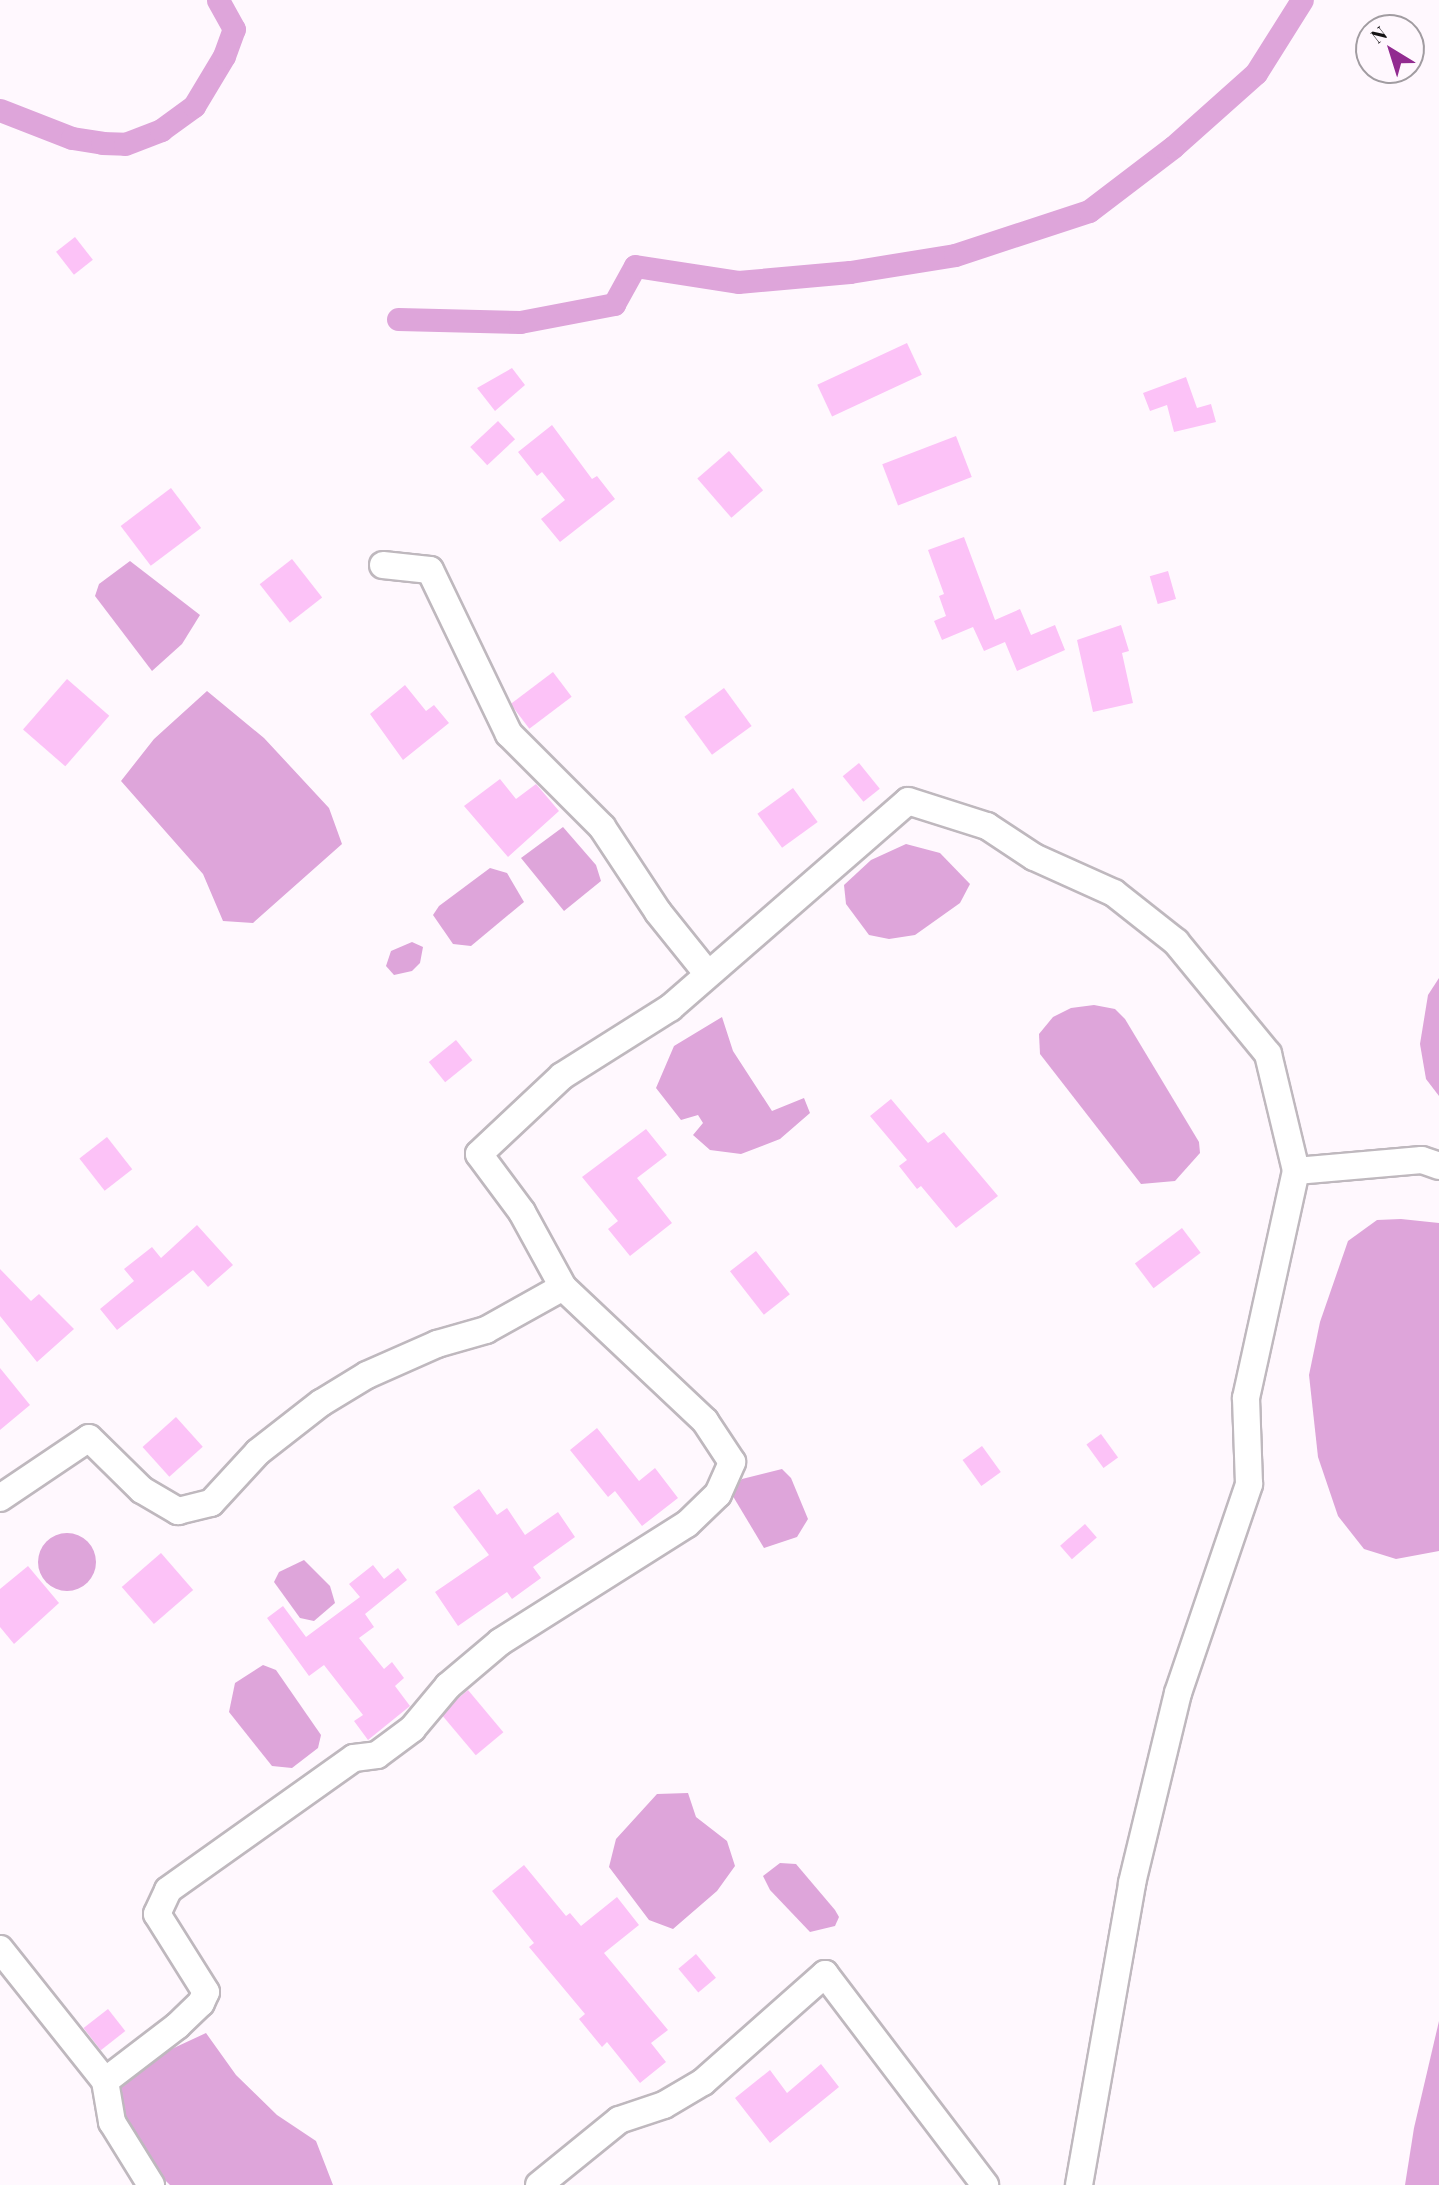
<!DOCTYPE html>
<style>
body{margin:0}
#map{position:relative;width:1439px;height:2185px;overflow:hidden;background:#fff8fe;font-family:"Playfair Display",serif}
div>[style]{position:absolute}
.water>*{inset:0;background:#dea5da}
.round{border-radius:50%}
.canal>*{height:23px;margin:-11.5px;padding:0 11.5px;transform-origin:11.5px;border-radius:11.5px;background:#dea5da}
.building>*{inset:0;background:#fcc2f7;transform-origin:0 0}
.roads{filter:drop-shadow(2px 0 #bfb8be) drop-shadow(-2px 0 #bfb8be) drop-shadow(0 2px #bfb8be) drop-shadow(0 -2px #bfb8be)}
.minor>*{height:26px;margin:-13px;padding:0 13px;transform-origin:13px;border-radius:13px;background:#fff}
span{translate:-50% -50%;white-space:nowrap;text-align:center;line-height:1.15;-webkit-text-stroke:5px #fff8fe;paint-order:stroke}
.north{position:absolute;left:1355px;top:14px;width:70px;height:70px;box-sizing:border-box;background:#fff8fe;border:2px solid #a19ca1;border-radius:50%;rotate:322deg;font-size:19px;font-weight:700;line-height:28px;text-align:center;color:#151315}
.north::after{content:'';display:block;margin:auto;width:24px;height:32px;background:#922b90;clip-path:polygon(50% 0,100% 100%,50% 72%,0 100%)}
</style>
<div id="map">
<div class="water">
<div style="clip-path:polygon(130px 561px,200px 615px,182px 644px,152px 671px,95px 596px,99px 584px)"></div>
<div style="clip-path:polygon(207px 691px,264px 738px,329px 808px,342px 844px,253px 923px,223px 921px,203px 874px,121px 781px,154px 739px)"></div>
<div style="clip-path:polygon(563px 827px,596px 865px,601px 881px,564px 911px,521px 858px)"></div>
<div style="clip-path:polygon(906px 844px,940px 853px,970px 884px,960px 903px,915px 935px,889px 939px,869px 935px,846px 904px,844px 885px,871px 860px)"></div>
<div style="clip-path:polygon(490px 868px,507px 873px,524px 902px,471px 946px,453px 944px,433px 915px,439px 906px)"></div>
<div style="clip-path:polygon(412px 942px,423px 947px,420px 963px,412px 971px,394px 975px,386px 966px,391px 951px)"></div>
<div style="clip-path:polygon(1439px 978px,1439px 1096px,1426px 1079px,1420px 1044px,1428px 995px)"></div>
<div style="clip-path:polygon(1094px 1005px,1115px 1009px,1125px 1019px,1199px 1142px,1200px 1153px,1175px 1181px,1141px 1184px,1040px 1054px,1039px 1034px,1053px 1017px,1071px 1008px)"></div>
<div style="clip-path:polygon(722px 1017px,733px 1051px,772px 1111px,804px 1098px,810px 1113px,780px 1139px,741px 1154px,710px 1150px,693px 1135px,703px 1123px,698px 1115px,681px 1120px,656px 1088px,674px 1046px)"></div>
<div style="clip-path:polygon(1401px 1219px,1439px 1223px,1439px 1551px,1396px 1559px,1364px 1549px,1338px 1516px,1318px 1457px,1309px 1375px,1320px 1322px,1348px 1241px,1377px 1220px)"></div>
<div style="clip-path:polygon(782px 1469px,791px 1478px,808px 1519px,797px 1537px,764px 1548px,731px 1493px,742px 1479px)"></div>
<div class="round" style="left:38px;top:1533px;width:58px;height:58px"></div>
<div style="clip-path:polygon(304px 1560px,330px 1586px,335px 1603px,314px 1621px,300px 1618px,274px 1582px,279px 1572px)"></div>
<div style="clip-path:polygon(263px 1665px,276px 1670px,321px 1735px,318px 1748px,292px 1768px,272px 1766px,229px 1712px,235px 1683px)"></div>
<div style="clip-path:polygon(688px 1793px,696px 1817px,727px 1841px,735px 1866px,717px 1891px,673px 1929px,649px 1920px,609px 1867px,616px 1839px,657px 1794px)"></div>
<div style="clip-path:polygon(780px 1863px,796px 1864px,835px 1910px,839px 1917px,835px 1926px,810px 1932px,770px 1890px,763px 1876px)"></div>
<div style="clip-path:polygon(1439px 2021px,1439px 2185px,1405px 2185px,1414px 2128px)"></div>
<div style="clip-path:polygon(206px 2033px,236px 2075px,277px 2115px,316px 2141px,333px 2185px,170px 2185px,128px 2144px,115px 2093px,163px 2053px)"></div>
</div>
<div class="canal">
<div style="left:0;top:110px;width:77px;rotate:21.3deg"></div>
<div style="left:72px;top:138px;width:30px;rotate:9deg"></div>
<div style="left:102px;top:143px;width:23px;rotate:2deg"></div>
<div style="left:125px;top:144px;width:39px;rotate:-21deg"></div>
<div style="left:161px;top:130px;width:41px;rotate:-36deg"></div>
<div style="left:194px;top:106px;width:58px;rotate:-59deg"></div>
<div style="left:224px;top:56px;width:29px;rotate:-70deg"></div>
<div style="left:234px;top:29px;width:33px;rotate:-119deg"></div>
<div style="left:398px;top:319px;width:122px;rotate:1.4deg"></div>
<div style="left:520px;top:322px;width:96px;rotate:-10.8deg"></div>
<div style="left:614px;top:304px;width:43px;rotate:-61.1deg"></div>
<div style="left:635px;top:266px;width:104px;rotate:8.8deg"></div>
<div style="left:738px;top:282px;width:112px;rotate:-5.1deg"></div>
<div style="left:850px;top:272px;width:106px;rotate:-9.2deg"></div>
<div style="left:955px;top:255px;width:141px;rotate:-18.2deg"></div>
<div style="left:1089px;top:211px;width:106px;rotate:-37.3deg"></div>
<div style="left:1173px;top:147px;width:111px;rotate:-41.7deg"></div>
<div style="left:1256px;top:73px;width:86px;rotate:-57.8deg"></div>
</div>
<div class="building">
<div style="left:75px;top:237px;width:29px;height:24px;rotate:52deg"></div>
<div style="left:907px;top:343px;width:35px;height:99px;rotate:65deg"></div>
<div style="clip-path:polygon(512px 368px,525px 385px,495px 411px,477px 388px)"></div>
<div style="clip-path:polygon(1186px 377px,1197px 408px,1211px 404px,1216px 422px,1174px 432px,1167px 405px,1150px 411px,1143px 393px)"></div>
<div style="left:498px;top:421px;width:25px;height:38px;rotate:47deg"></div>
<div style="clip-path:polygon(552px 425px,592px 479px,597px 476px,615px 499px,560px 542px,541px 519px,565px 500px,542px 472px,537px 476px,518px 452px)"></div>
<div style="left:956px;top:436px;width:44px;height:79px;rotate:69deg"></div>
<div style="left:729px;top:451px;width:52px;height:42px;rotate:49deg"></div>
<div style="left:171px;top:488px;width:50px;height:63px;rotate:53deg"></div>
<div style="clip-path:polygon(964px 537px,995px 620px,1020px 609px,1031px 635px,1055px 625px,1065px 650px,1017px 671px,1005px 642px,984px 651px,973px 627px,942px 640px,934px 621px,946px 616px,939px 596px,944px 594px,928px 550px)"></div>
<div style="left:292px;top:559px;width:49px;height:41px;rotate:52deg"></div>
<div style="left:1168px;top:571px;width:29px;height:19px;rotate:74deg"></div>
<div style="clip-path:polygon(1121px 625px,1129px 651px,1122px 653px,1133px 703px,1093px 712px,1077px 640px)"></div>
<div style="left:553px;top:672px;width:31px;height:53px;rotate:53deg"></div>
<div style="left:67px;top:679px;width:56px;height:67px;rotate:41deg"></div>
<div style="clip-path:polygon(405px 685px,426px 711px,434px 705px,449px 723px,403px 760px,370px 714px)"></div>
<div style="left:724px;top:688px;width:47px;height:49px;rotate:54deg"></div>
<div style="left:859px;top:763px;width:33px;height:21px;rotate:51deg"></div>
<div style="clip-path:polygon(500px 779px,516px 799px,536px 784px,559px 811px,508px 857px,464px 806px)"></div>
<div style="left:793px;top:788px;width:42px;height:44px;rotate:54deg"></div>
<div style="left:456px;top:1040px;width:26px;height:35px;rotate:51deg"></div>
<div style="clip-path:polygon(891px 1099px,928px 1143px,944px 1132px,998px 1196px,956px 1228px,921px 1186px,917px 1189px,899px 1166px,907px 1160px,870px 1116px)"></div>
<div style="clip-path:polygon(646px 1129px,667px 1155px,637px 1178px,672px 1223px,630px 1256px,608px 1229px,618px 1221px,582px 1177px)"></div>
<div style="left:107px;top:1137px;width:41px;height:35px;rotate:52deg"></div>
<div style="clip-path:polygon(197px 1225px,233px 1265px,208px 1287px,193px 1270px,117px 1330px,100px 1309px,134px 1281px,124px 1269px,152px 1247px,161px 1258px)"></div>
<div style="left:1182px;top:1228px;width:31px;height:59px;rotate:53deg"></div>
<div style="left:756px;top:1251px;width:55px;height:33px;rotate:52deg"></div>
<div style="clip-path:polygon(0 1269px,31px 1301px,39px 1294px,74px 1329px,37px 1362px,0 1316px)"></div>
<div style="clip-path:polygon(0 1368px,30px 1405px,0 1430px)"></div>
<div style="left:176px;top:1417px;width:40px;height:45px;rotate:48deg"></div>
<div style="clip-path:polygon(597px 1428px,639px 1481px,655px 1468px,678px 1498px,642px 1526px,615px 1491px,608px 1497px,570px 1450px)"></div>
<div style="left:1101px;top:1434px;width:29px;height:18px;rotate:54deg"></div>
<div style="left:982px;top:1446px;width:32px;height:24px;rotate:54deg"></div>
<div style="clip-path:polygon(479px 1489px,497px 1515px,507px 1508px,525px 1535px,558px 1512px,575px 1537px,533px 1567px,541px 1578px,512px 1599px,507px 1592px,458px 1626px,435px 1592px,489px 1555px,453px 1507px)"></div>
<div style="left:1085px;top:1524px;width:18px;height:33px;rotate:49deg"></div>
<div style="left:161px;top:1553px;width:49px;height:52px;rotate:49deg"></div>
<div style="clip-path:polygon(373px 1565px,384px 1579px,398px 1568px,407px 1580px,365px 1614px,374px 1627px,359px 1638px,384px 1669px,392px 1662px,404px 1678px,395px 1686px,410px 1706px,368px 1740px,354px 1721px,363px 1715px,324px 1665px,309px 1676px,267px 1618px,283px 1606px,306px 1637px,360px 1597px,349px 1584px)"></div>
<div style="clip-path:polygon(28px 1566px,59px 1603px,14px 1644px,0 1627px,0 1589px)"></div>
<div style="left:468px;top:1690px;width:55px;height:36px;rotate:50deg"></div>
<div style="clip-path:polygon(524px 1865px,566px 1916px,570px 1913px,581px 1926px,617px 1897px,639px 1925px,604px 1953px,668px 2030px,651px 2043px,666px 2062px,640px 2083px,607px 2042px,602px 2047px,579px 2019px,585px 2014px,529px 1947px,534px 1943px,492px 1891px)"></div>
<div style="left:696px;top:1954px;width:31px;height:23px;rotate:50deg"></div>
<div style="left:108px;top:2009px;width:28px;height:31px;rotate:52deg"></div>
<div style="clip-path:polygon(821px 2064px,839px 2087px,770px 2143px,735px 2098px,770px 2070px,787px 2093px)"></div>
</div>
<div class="roads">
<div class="minor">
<div style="left:383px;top:565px;width:47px;rotate:6.1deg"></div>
<div style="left:430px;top:570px;width:182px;rotate:64.3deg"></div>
<div style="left:509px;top:734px;width:132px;rotate:45deg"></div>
<div style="left:602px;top:827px;width:102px;rotate:56.6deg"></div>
<div style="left:658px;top:912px;width:78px;rotate:51.2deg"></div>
<div style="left:0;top:1498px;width:107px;rotate:-34deg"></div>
<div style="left:89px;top:1438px;width:74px;rotate:44.5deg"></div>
<div style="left:142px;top:1490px;width:42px;rotate:30.3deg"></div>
<div style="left:178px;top:1511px;width:34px;rotate:-14deg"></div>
<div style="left:211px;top:1503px;width:69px;rotate:-47.3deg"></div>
<div style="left:258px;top:1452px;width:80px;rotate:-37.9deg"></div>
<div style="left:321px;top:1403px;width:54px;rotate:-31.3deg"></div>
<div style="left:367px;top:1375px;width:77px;rotate:-23.9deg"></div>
<div style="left:437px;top:1344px;width:51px;rotate:-15.9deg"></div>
<div style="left:486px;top:1330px;width:88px;rotate:-29.2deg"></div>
<div style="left:563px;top:1287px;width:85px;rotate:-118.7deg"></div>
<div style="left:522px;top:1212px;width:72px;rotate:-126.6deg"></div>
<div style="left:479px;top:1154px;width:114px;rotate:-43.2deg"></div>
<div style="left:562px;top:1076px;width:128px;rotate:-32.2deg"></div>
<div style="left:670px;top:1008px;width:315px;rotate:-41deg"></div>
<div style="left:908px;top:801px;width:83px;rotate:17.6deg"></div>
<div style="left:987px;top:826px;width:56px;rotate:33.4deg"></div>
<div style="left:1034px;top:857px;width:88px;rotate:24.2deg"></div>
<div style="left:1114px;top:893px;width:79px;rotate:38.3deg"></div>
<div style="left:1176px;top:942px;width:145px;rotate:50.6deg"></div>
<div style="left:1268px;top:1054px;width:120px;rotate:76.5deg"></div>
<div style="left:0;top:1949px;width:169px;rotate:51.5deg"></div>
<div style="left:105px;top:2081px;width:42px;rotate:80.3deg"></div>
<div style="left:112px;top:2122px;width:74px;rotate:58.2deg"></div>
<div style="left:105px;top:2081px;width:91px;rotate:-37.4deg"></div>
<div style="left:177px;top:2026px;width:33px;rotate:-44deg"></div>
<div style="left:201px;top:2003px;width:12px;rotate:-66deg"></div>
<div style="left:206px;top:1992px;width:92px;rotate:-122.1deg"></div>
<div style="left:157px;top:1914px;width:26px;rotate:-65deg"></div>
<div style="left:168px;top:1890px;width:228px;rotate:-35.4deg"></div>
<div style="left:354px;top:1758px;width:23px;rotate:-7deg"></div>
<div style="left:377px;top:1755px;width:44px;rotate:-36.6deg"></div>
<div style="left:412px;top:1729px;width:56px;rotate:-50.1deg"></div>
<div style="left:448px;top:1686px;width:68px;rotate:-40.2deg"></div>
<div style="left:500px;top:1642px;width:221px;rotate:-32.3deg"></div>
<div style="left:687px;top:1524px;width:43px;rotate:-44.1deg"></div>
<div style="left:718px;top:1494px;width:35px;rotate:-66deg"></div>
<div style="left:732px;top:1462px;width:49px;rotate:-123.4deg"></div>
<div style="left:705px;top:1421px;width:195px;rotate:-136.7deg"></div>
<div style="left:539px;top:2185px;width:103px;rotate:-39.1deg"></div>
<div style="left:619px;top:2120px;width:47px;rotate:-18.4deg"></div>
<div style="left:664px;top:2105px;width:45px;rotate:-30.5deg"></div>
<div style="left:703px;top:2082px;width:163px;rotate:-41.5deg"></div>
<div style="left:825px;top:1974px;width:265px;rotate:52.8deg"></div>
<div style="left:1079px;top:2185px;width:307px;rotate:-80deg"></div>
<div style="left:1132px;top:1883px;width:195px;rotate:-76.4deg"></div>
<div style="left:1178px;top:1693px;width:221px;rotate:-71.2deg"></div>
<div style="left:1249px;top:1484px;width:86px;rotate:-92deg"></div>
<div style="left:1246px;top:1398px;width:232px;rotate:-77.6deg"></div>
<div style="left:1296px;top:1171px;width:126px;rotate:-5deg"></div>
<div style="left:1422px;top:1160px;width:18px;rotate:19deg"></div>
</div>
</div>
<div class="north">N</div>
</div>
